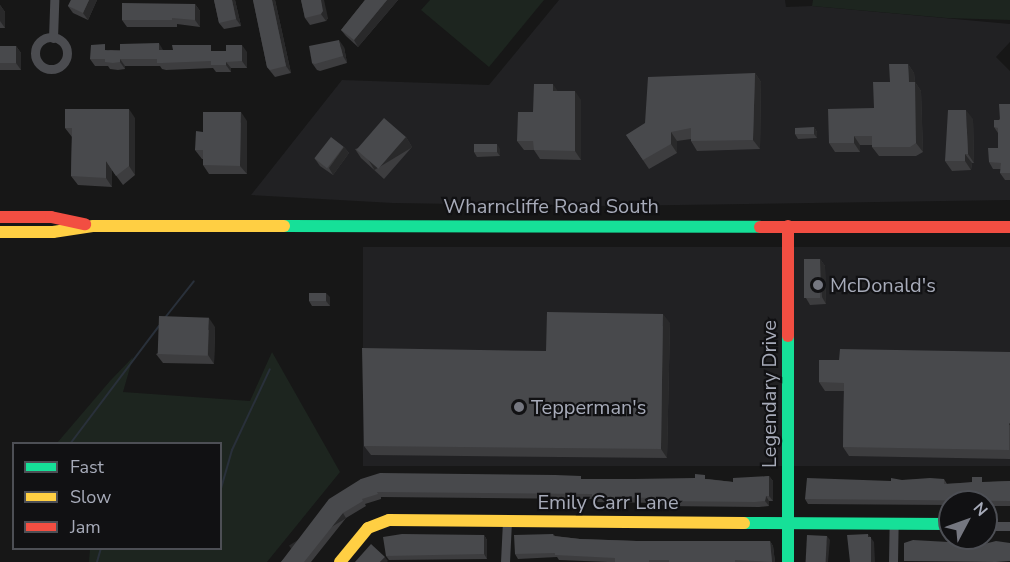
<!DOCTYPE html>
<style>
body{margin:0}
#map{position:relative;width:1010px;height:562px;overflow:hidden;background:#171717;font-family:"Nunito Sans",sans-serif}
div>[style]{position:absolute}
.built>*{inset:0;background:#212123;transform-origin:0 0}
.green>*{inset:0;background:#1d251f}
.stream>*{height:2px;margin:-1px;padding:0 1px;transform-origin:1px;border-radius:1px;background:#29303a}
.street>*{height:9px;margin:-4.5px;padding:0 4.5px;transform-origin:4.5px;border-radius:4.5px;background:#4b4c50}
.street>.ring{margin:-4.5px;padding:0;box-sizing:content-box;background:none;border:9px solid #4b4c50;border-radius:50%}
.fast>*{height:12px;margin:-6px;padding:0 6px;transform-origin:6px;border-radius:6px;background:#16e098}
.slow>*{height:12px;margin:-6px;padding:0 6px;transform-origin:6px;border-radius:6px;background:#ffcf43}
.jam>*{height:12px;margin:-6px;padding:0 6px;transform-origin:6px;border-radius:6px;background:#f24e42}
.wall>*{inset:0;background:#3d3d3f}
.shaded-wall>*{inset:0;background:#29292a;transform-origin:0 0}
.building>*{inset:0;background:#48494c;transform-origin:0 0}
.dots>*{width:16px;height:16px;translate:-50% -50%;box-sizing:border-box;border:3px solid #111113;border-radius:50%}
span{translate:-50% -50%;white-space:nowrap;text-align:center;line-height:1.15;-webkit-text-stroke:4.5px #111113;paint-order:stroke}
.street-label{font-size:20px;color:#a7abb9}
.poi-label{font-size:20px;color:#a7abb9}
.left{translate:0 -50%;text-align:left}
.legend{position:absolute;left:12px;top:442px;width:210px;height:108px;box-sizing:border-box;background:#111113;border:2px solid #4d4f55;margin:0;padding:8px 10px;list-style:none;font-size:18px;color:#a7abb9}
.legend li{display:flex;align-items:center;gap:12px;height:30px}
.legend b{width:30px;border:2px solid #4d4f55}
.north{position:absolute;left:938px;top:490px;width:60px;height:60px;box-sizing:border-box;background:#111113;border:2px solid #4d4f55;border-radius:50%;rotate:49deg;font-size:16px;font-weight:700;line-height:24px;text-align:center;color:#a7abb9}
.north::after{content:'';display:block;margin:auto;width:21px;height:27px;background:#757780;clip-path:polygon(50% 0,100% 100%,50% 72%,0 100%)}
</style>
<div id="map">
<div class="built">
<div style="clip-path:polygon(559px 0,785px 0,786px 7px,812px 6px,1010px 24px,1010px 42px,996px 57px,1010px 71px,1010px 200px,609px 206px,393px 203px,251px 195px,342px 80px,489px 85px)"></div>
<div style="left:363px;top:247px;width:647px;height:219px"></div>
</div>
<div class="green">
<div style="clip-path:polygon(430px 0,544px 0,489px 67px,421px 10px)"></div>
<div style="clip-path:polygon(813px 0,1010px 0,1010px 20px,947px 18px,812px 6px)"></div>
<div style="clip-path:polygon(272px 352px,340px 472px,267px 562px,89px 562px,90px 549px,220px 548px,220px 444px,57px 443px,110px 381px,133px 357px,123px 392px,250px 401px)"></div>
</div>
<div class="stream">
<div style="left:164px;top:319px;width:48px;rotate:-51.7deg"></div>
<div style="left:70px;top:444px;width:148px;rotate:-53deg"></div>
<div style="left:220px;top:492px;width:44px;rotate:-74.1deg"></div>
<div style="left:232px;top:450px;width:89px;rotate:-64.9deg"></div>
<div style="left:97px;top:562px;width:15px;rotate:-74deg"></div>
</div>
<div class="street">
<div class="ring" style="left:35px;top:37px;width:23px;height:23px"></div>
<div style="left:53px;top:38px;width:38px;rotate:-88deg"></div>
<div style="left:986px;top:526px;width:24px"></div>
<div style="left:505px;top:562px;width:41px;rotate:-87.2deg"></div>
<div style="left:893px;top:562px;width:39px;rotate:-89deg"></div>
</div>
<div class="fast">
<div style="left:284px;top:226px;width:476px;rotate:0.1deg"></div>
<div style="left:788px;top:336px;width:226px;rotate:90deg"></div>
<div style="left:744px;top:523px;width:206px;rotate:0.3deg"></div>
</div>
<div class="slow">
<div style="left:0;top:232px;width:53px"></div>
<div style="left:53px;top:232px;width:40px;rotate:-8.5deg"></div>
<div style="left:93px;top:226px;width:191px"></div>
<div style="left:340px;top:562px;width:44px;rotate:-50.5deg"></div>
<div style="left:368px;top:528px;width:22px;rotate:-21deg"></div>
<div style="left:389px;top:520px;width:355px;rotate:0.5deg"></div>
</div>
<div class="jam">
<div style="left:0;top:217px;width:51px"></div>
<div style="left:51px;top:217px;width:35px;rotate:12deg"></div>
<div style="left:788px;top:226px;width:110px;rotate:90deg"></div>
<div style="left:760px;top:227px;width:250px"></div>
</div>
<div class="wall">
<div style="clip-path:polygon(71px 0,97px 0,88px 20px,73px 13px,68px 6px)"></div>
<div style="clip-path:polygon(214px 0,235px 0,241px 26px,224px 29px,219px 23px)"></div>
<div style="clip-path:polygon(253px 0,275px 0,291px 73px,275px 77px,267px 67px)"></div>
<div style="clip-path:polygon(301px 0,328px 18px,326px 21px,310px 25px,305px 18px)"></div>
<div style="clip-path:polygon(365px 0,398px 0,358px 47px,346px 36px,341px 30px)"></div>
<div style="clip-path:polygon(195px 4px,200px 11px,200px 27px,177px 24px,177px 27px,127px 27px,122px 20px)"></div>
<div style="clip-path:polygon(0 5px,5px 12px,5px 28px,0 28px)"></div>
<div style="clip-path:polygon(0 46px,16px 46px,21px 53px,21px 70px,0 70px)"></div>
<div style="clip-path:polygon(344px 47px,347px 63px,320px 71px,317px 70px,312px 63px)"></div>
<div style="clip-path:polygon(110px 50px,216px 51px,247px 52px,247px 68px,231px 68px,231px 72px,216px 72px,213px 68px,166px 70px,162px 69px,160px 66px,125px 66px,125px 69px,118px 70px,110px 69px,108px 66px,95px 66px,90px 59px)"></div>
<div style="clip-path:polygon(908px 64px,914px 73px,915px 82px,921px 91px,923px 152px,916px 156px,879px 156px,872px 147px,872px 145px,860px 145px,860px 152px,835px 152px,829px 143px,874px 108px,890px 82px)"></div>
<div style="clip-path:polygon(755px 73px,761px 82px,760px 149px,697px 151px,691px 141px,691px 139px,677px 141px,677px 153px,649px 169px,626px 135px)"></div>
<div style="clip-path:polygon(558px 91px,581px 100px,581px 160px,540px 159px,534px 150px,524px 150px,517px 141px,533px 112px)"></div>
<div style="clip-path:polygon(1010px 104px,1010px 180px,1005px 180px,1000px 173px,1001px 169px,993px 169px,989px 162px,998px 148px,998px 133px,994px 127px)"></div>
<div style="clip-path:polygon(135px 118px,135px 175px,123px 185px,112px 170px,112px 187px,78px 185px,71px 176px,72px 137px,65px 128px)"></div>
<div style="clip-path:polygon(973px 119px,974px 163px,972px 163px,971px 170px,952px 171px,945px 161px)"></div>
<div style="clip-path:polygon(247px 121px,247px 174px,209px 174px,203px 165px,203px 159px,202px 159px,195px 150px,203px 132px)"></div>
<div style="clip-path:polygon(814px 127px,817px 132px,817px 138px,798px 139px,795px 134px)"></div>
<div style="clip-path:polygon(406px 137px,412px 147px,384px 179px,361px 158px,355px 149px)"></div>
<div style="clip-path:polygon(344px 147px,349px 153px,333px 175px,320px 166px,315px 159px)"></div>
<div style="clip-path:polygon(500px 149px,500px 156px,477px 157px,474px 152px)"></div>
<div style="clip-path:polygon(820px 259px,825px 266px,826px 304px,810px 305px,806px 298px)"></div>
<div style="clip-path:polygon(330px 297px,330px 306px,312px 306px,309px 301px)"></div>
<div style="clip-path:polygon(670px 323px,667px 458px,371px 455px,364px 446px)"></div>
<div style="clip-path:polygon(215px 327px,214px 364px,163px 363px,156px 354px)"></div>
<div style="clip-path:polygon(1010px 352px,1010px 459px,849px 456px,843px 447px,844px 391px,825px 391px,819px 382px)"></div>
<div style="clip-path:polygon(769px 476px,773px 481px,773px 501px,769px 501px,769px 506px,759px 507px,663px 506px,661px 503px,595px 502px,593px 499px,381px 497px,381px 499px,365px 504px,366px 506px,346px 518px,311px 562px,281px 562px,361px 479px,708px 479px,733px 482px)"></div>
<div style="clip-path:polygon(944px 479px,947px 484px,1010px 481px,1010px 506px,986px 506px,986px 502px,950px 502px,950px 505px,808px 504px,805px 499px,891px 481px,902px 480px)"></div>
<div style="clip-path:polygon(553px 534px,555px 536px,580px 539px,637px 541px,770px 541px,773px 546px,775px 562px,608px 562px,559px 560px,557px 557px,518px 559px,515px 554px)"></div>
<div style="clip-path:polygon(484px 535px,487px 540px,487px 559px,389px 560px,386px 556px)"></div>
</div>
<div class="shaded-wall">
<div style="clip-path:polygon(89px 0,97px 0,88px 20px,83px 13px)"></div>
<div style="clip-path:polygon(232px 0,235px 0,241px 26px,236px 19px)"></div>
<div style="clip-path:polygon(272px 0,275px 0,291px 73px,286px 66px)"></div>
<div style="clip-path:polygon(321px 0,324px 0,328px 18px,326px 21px,321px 14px)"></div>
<div style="clip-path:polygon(387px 0,398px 0,358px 47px,354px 40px)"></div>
<div style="clip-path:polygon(195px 4px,200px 11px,200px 27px,195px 20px)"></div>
<div style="clip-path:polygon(0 5px,5px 12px,5px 28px,0 21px)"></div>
<div style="clip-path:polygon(339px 40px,344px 47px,347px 63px,343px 56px)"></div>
<div style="clip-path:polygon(159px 43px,163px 50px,159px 50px)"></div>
<div style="clip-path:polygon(242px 45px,247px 52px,247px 68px,242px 61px)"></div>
<div style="clip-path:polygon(16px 46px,21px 53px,21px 70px,16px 63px)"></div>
<div style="clip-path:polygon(120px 59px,125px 66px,125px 69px,120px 62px)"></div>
<div style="clip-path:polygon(226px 62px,231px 68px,231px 72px,226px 65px)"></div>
<div style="clip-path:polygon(908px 64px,914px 73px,915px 82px,921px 91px,923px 152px,916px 143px,909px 82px)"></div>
<div style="clip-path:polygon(755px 73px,761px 82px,760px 149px,753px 140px)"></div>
<div style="clip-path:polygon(553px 84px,559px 93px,553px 91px)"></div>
<div style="clip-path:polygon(575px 91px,581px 100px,581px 160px,575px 151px)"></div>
<div style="clip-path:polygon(129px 109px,135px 118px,135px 175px,129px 166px)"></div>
<div style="clip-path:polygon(966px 110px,973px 119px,974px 163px,968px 154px)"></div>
<div style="clip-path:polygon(241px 112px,247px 121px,247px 174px,240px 166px)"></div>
<div style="clip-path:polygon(814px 127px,817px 132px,817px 138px,814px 134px)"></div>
<div style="clip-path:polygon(671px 132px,677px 141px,677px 153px,671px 144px)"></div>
<div style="clip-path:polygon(854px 136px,860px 145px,860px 152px,854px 143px)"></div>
<div style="left:406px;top:137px;width:12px;height:44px;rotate:59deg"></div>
<div style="clip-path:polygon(497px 144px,500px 149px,500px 156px,497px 152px)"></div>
<div style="clip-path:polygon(344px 147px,349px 153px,333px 175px,329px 168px)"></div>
<div style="clip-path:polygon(965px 154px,972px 163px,971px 170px,965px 161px)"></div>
<div style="clip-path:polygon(106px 161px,112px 170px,112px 187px,106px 178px)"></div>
<div style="clip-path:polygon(820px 259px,825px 266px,826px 304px,822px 297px)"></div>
<div style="clip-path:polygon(326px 293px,330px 297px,330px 306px,326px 301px)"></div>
<div style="clip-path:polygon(663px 314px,670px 323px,667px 458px,661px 449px)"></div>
<div style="clip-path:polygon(209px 318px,215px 327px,214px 364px,208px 355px)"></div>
<div style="left:1009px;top:423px;width:2px;height:27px;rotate:63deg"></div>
<div style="clip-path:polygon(769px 476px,773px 481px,773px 501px,769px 496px)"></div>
<div style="clip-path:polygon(766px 496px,769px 501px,769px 506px,765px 501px)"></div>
<div style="left:343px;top:513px;width:6px;height:63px;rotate:59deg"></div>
<div style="clip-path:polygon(868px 534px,874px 542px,875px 562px,871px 562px)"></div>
<div style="clip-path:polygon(484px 535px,487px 540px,487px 559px,484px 554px)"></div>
<div style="clip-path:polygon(827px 536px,830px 540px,828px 562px,824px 562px)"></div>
<div style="clip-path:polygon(770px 541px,773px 546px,775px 562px,772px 562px)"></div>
<div style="clip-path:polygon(385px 557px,388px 561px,387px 562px,380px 562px)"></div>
</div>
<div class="building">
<div style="clip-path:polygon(71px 0,89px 0,83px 13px,68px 6px)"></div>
<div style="clip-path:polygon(214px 0,232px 0,236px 19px,219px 23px)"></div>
<div style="clip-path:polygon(253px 0,272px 0,286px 66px,270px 70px,267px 67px)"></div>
<div style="clip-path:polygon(301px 0,321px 0,323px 11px,321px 14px,305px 18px)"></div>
<div style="clip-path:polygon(365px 0,387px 0,354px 40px,341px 30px)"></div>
<div style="clip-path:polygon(122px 3px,195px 4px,195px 20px,172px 18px,172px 20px,122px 20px)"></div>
<div style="clip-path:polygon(339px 40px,343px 56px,315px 64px,312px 63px,309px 46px)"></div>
<div style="clip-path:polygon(159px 43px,159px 50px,173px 50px,172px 45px,211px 45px,211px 51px,226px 51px,226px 45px,242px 45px,242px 61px,226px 62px,226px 65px,211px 65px,211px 61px,162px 63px,157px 63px,157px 59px,120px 59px,120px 62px,113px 63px,105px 62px,105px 59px,90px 59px,91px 45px,105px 44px,105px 50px,120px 51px,120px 44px)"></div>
<div style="left:0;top:46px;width:16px;height:17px"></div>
<div style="clip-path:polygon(889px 64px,908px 64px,909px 82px,915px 82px,916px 143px,910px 147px,872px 147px,872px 136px,854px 136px,854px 143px,829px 143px,828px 109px,874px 108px,873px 82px,890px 82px)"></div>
<div style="clip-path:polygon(755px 73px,753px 140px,691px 141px,691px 128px,671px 132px,671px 144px,643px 160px,626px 135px,645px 123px,648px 77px)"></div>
<div style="clip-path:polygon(534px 84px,553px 84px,553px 91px,575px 91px,575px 151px,534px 150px,533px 141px,517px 141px,518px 112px,533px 112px)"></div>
<div style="clip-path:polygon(999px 104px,1010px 104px,1010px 173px,1000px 173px,1001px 163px,989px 162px,988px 148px,998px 148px,998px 128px,994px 127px,994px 120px,1000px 120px)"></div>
<div style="clip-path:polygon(65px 109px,129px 109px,129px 166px,116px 176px,106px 161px,106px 178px,71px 176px,72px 128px,65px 128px)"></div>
<div style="clip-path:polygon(948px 110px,966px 110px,968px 154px,965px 154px,965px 161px,945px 161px)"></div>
<div style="clip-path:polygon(203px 112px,241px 112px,240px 166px,203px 165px,203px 150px,195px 150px,196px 131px,203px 132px)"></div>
<div style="left:384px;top:118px;width:29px;height:42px;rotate:41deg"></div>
<div style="clip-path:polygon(814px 127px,814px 134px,795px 134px,795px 128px)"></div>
<div style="left:331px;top:137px;width:16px;height:27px;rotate:38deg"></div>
<div style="left:497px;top:144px;width:8px;height:23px;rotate:90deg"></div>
<div style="left:804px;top:259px;width:16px;height:39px"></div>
<div style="left:309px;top:293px;width:17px;height:8px"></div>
<div style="clip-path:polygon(547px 312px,663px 314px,661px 449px,364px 446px,362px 348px,546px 351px)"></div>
<div style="left:159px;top:316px;width:50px;height:38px;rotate:2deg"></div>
<div style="clip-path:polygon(840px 349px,1010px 352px,1010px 423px,1009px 423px,1009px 450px,843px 447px,844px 383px,819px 382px,819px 360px,839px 360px)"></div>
<div style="clip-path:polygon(380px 473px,555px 475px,581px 476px,581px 479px,634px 479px,695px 478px,695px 474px,705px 475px,705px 479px,733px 482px,733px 478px,769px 476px,769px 496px,766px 496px,765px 501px,755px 502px,660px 501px,660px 498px,592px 497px,592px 494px,377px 492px,378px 494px,362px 499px,363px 501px,343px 513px,304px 562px,281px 562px,329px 499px,361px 479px)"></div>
<div style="clip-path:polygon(972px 477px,982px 477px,982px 482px,1010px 481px,1010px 501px,805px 499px,807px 478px,891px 481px,891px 478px,902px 480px,930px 478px,944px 479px,944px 484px,960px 483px,972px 482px)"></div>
<div style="clip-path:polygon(402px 534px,484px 535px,484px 554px,386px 556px,383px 537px)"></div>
<div style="clip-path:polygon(553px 534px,553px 536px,580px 539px,637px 541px,770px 541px,772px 562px,735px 560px,735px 562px,669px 562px,669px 560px,649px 560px,649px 562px,615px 562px,615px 558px,555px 555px,555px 553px,515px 554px,514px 535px)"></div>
<div style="clip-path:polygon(868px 534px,868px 537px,871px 537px,871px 562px,850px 562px,847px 535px)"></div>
<div style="left:807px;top:535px;width:20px;height:27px;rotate:3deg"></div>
<div style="clip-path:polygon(913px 540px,984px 544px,996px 541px,1010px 543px,1010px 561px,996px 562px,904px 561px,904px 543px)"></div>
<div style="clip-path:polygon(371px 544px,385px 557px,380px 562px,355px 562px)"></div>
</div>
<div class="dots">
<div style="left:818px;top:285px;background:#757780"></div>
<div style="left:519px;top:407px;background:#757780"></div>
</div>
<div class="street-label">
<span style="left:551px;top:206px">Wharncliffe Road South</span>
<span style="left:769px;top:394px;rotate:-90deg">Legendary Drive</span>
<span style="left:608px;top:502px">Emily Carr Lane</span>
</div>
<div class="poi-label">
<span class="left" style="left:830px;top:285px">McDonald's</span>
<span class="left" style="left:531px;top:407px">Tepperman's</span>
</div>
<ul class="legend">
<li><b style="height:8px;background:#16e098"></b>Fast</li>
<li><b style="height:8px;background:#ffcf43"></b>Slow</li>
<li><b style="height:8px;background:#f24e42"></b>Jam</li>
</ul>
<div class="north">N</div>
</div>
